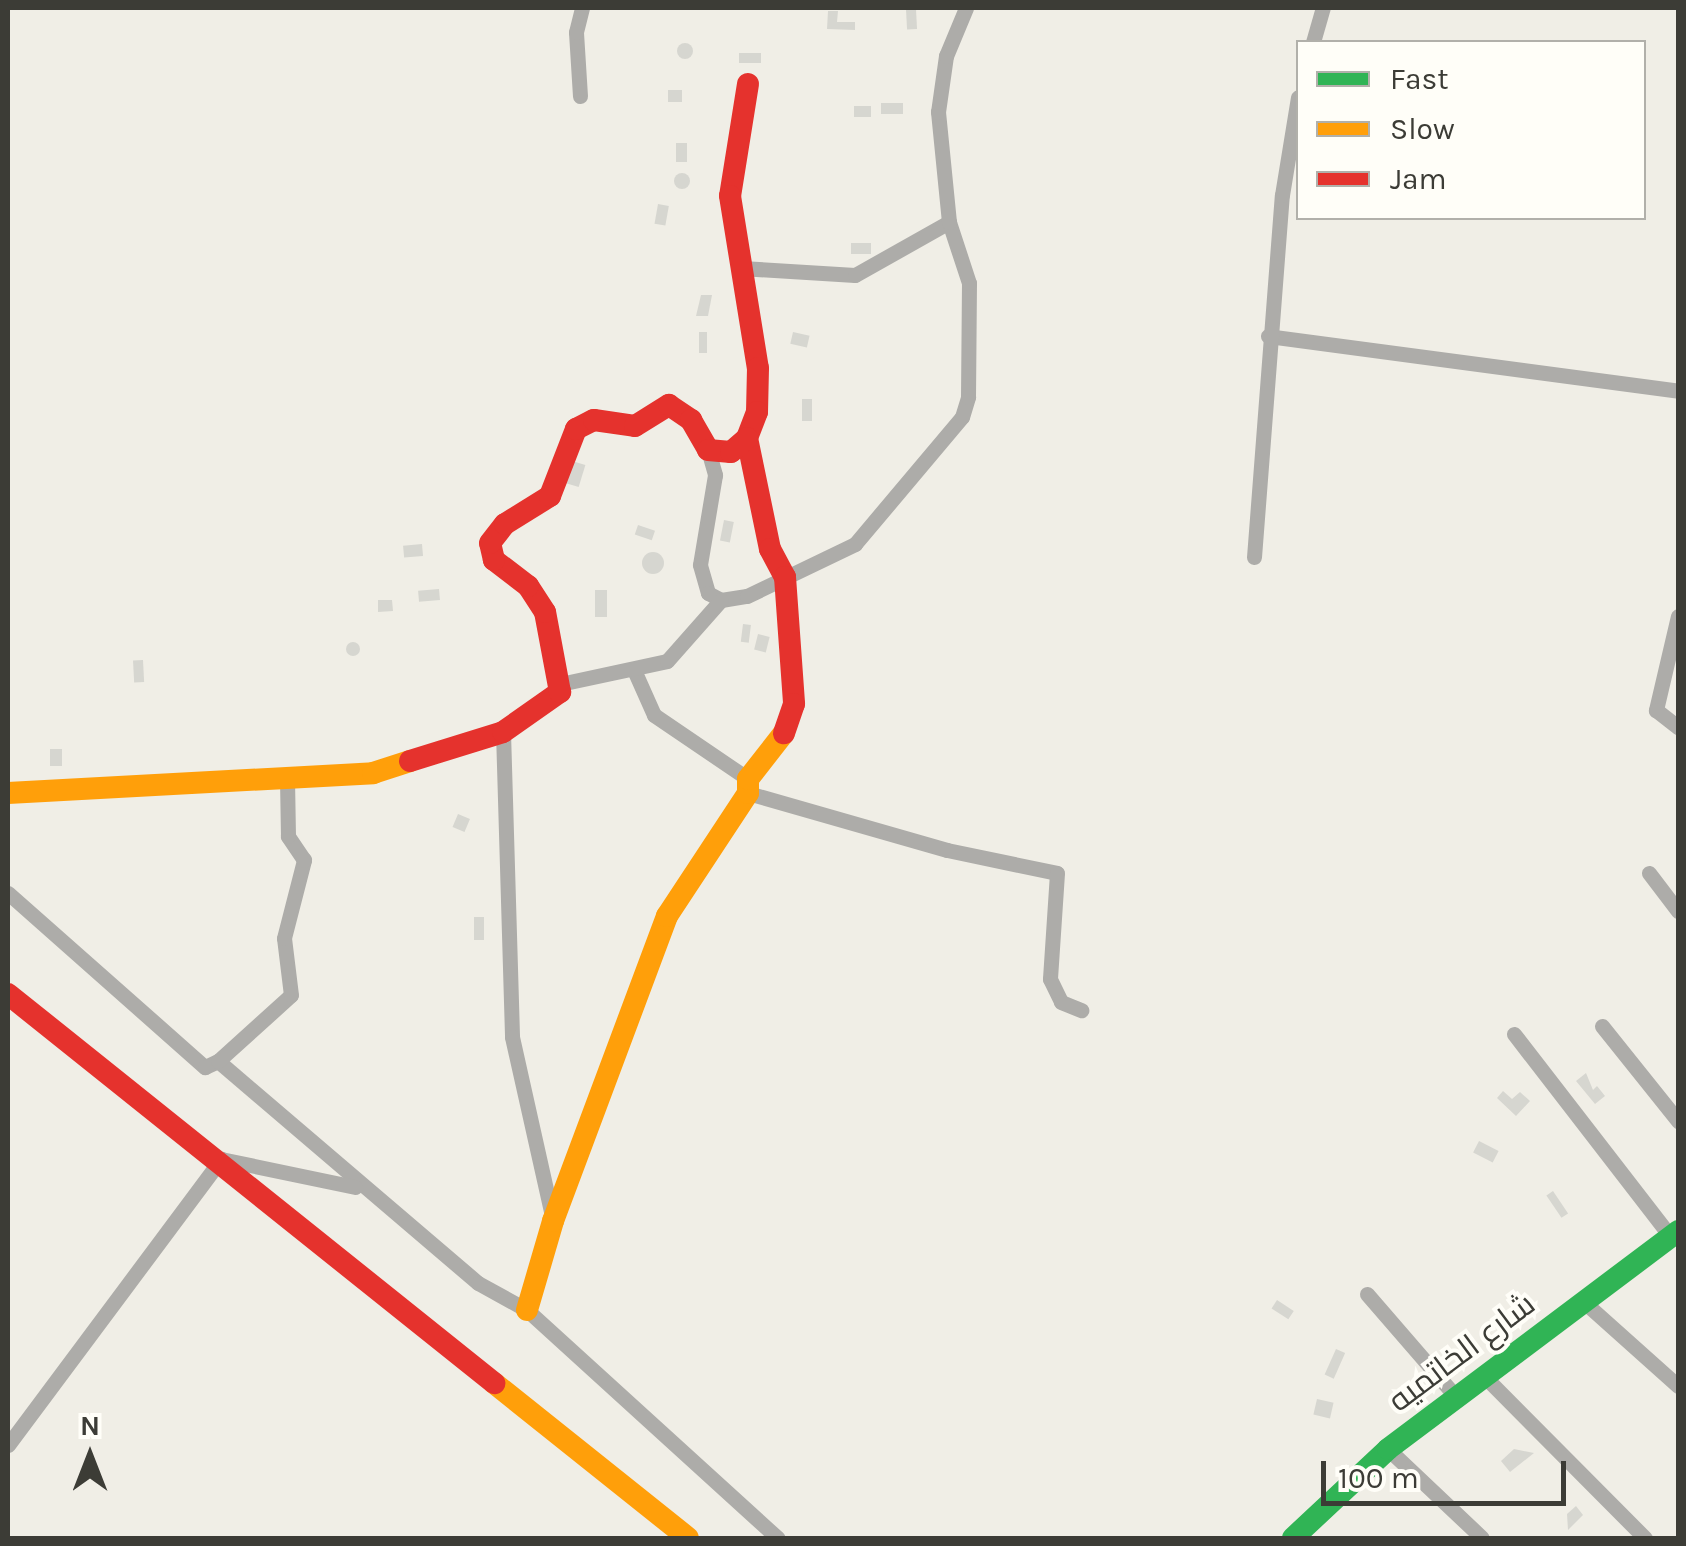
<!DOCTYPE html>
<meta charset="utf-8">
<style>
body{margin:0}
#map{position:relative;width:1686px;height:1546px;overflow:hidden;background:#f0eee6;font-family:Karla,Cairo,sans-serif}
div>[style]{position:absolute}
.building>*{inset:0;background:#d6d6d0;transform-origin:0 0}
.round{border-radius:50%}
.street>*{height:15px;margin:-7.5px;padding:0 7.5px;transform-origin:7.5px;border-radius:7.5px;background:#adaca9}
.fast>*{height:22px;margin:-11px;padding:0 11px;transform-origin:11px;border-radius:11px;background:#30b455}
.slow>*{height:22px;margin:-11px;padding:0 11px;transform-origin:11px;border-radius:11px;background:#ff9f0a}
.jam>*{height:22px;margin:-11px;padding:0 11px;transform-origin:11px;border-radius:11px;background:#e5322d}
span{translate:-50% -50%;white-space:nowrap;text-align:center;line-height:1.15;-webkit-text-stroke:8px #fffef8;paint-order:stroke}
.street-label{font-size:32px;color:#3c3c36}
.frame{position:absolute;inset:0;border:10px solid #3c3c36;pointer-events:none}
.legend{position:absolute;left:1296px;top:40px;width:350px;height:180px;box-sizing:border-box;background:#fffef8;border:2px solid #b1b0aa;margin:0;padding:12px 18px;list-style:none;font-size:30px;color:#3c3c36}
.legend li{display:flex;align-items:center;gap:20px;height:50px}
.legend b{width:50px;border:2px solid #b1b0aa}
.north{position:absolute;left:40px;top:1406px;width:100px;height:100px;-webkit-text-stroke:8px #fffef8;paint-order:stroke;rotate:0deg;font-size:28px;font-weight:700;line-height:40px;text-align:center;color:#3c3c36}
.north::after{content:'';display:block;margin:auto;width:35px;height:45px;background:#3c3c36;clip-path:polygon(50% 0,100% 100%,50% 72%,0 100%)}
.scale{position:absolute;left:1321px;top:1461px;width:245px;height:45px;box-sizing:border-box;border:5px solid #3c3c36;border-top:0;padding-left:12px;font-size:30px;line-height:35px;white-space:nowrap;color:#3c3c36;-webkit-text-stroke:8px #fffef8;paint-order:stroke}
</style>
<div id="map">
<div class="building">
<div style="left:916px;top:9px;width:20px;height:10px;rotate:87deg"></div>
<div style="clip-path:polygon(828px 11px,838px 11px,837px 22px,855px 22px,855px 30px,827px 29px)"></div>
<div class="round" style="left:677px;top:43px;width:16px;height:16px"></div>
<div style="left:739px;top:53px;width:22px;height:10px"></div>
<div style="left:668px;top:90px;width:14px;height:12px"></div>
<div style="left:881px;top:103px;width:22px;height:11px"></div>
<div style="left:854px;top:106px;width:17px;height:11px"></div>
<div style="left:676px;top:143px;width:11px;height:19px"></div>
<div class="round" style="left:674px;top:173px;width:16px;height:16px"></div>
<div style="left:658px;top:204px;width:11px;height:20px;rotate:10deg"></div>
<div style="left:851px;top:243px;width:20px;height:11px"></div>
<div style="clip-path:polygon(701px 295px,712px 295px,708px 316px,696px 316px)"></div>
<div style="left:699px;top:332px;width:8px;height:21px"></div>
<div style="left:793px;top:332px;width:17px;height:12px;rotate:13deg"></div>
<div style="left:802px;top:399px;width:10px;height:22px"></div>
<div style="left:572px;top:461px;width:14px;height:23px;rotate:17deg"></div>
<div style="left:724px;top:520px;width:10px;height:21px;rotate:11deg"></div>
<div style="left:638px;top:525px;width:18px;height:10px;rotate:19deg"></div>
<div style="left:422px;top:544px;width:12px;height:19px;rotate:85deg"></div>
<div class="round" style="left:642px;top:552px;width:22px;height:22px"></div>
<div style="left:439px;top:589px;width:11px;height:21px;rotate:85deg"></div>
<div style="left:595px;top:590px;width:12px;height:27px"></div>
<div style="clip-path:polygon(378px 600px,392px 600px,393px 611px,378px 612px)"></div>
<div style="left:743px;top:624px;width:8px;height:18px;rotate:7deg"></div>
<div style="left:758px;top:634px;width:12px;height:16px;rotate:14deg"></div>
<div class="round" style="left:346px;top:642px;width:14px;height:14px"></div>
<div style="left:143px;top:660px;width:22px;height:10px;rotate:87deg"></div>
<div style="left:50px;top:749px;width:12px;height:17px"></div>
<div style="left:458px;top:814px;width:13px;height:14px;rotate:23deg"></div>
<div style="left:474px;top:917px;width:10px;height:23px"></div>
<div style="clip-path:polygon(1586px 1073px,1593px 1090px,1597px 1086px,1605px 1096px,1595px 1104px,1576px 1081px)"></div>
<div style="clip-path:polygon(1503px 1091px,1512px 1099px,1520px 1092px,1530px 1101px,1516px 1116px,1497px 1098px)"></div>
<div style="left:1479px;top:1141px;width:22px;height:13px;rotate:27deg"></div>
<div style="left:1553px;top:1191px;width:27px;height:8px;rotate:56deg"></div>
<div style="left:1277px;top:1300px;width:20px;height:10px;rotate:33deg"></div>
<div style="left:1336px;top:1349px;width:10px;height:28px;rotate:24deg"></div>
<div style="left:1317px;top:1399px;width:17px;height:16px;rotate:13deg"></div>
<div style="clip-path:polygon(1514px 1449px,1534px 1453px,1510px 1472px,1501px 1461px)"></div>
<div style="clip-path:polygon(1576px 1506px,1583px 1515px,1568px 1530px,1567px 1514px)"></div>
</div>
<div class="street">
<div style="left:1313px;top:42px;width:35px;rotate:-74deg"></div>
<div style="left:580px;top:96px;width:64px;rotate:-93.6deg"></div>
<div style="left:576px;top:32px;width:25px;rotate:-76deg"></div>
<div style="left:741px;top:268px;width:114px;rotate:3.5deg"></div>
<div style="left:855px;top:275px;width:108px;rotate:-29.4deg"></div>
<div style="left:1268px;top:336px;width:414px;rotate:7.6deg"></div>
<div style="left:708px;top:450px;width:26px;rotate:74deg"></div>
<div style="left:715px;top:475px;width:91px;rotate:99.5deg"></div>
<div style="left:700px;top:565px;width:29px;rotate:74deg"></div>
<div style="left:708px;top:593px;width:15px;rotate:28deg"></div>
<div style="left:721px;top:600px;width:26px;rotate:-9deg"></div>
<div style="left:747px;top:596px;width:120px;rotate:-25.7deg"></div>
<div style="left:855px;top:544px;width:166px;rotate:-49.9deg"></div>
<div style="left:962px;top:417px;width:21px;rotate:-73deg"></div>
<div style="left:968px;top:397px;width:114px;rotate:-89.5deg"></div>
<div style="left:969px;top:283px;width:64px;rotate:-108.2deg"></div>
<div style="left:949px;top:222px;width:111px;rotate:-95.7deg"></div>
<div style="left:938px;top:112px;width:57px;rotate:-81.9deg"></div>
<div style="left:946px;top:56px;width:52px;rotate:-67.4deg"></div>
<div style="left:1254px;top:557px;width:363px;rotate:-85.6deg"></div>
<div style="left:1282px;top:195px;width:99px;rotate:-80.7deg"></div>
<div style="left:1678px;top:616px;width:97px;rotate:103.2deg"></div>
<div style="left:1656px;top:710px;width:28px;rotate:38deg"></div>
<div style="left:634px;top:670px;width:49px;rotate:66deg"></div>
<div style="left:654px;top:715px;width:114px;rotate:34.2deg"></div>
<div style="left:560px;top:684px;width:109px;rotate:-12.1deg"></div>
<div style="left:667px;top:661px;width:81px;rotate:-48.5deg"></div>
<div style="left:503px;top:732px;width:305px;rotate:88.3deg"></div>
<div style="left:512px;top:1037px;width:189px;rotate:77.4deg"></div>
<div style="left:748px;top:793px;width:207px;rotate:16deg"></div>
<div style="left:947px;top:850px;width:112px;rotate:11.8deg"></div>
<div style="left:1057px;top:873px;width:106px;rotate:93.8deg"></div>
<div style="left:1050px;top:979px;width:25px;rotate:64deg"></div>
<div style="left:1061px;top:1002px;width:22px;rotate:22deg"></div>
<div style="left:1649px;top:873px;width:48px;rotate:52.7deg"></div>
<div style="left:8px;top:893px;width:263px;rotate:41.5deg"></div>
<div style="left:205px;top:1067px;width:14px;rotate:-25deg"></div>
<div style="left:218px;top:1061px;width:342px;rotate:40.5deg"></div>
<div style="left:478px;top:1283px;width:56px;rotate:28.9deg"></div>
<div style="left:527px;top:1310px;width:339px;rotate:42.3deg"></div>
<div style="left:1602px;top:1026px;width:122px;rotate:51.3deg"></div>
<div style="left:1514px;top:1034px;width:257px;rotate:52.3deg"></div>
<div style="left:218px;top:1061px;width:98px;rotate:-42.1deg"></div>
<div style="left:291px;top:995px;width:57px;rotate:-97deg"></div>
<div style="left:284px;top:938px;width:81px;rotate:-75.6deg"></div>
<div style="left:304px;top:860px;width:29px;rotate:-124deg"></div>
<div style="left:288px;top:836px;width:57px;rotate:-91deg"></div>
<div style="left:1367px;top:1294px;width:138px;rotate:49.1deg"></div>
<div style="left:1584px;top:1302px;width:126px;rotate:41.8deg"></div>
<div style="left:1485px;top:1377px;width:227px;rotate:45.2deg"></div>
<div style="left:8px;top:1445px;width:357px;rotate:-53.3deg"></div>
<div style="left:221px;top:1159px;width:137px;rotate:11.8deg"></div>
<div style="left:1388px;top:1449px;width:129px;rotate:43.4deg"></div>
</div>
<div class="fast">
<div style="left:1293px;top:1538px;width:130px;rotate:-43.1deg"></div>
<div style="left:1388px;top:1449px;width:363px;rotate:-36.9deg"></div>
</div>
<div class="slow">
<div style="left:8px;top:793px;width:366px;rotate:-3.1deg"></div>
<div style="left:373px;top:773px;width:39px;rotate:-18deg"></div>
<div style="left:527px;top:1310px;width:93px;rotate:-73.7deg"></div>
<div style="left:553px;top:1221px;width:326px;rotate:-69.5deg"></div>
<div style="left:667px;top:916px;width:147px;rotate:-56.6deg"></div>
<div style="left:748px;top:793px;width:14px;rotate:-90deg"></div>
<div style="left:748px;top:779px;width:58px;rotate:-52deg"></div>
<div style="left:494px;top:1383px;width:248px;rotate:38.6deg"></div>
</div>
<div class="jam">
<div style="left:748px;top:84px;width:113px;rotate:99.1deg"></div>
<div style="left:730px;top:196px;width:174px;rotate:80.8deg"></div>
<div style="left:758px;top:368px;width:44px;rotate:91.3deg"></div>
<div style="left:757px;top:412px;width:28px;rotate:111deg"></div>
<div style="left:747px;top:438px;width:113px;rotate:78.3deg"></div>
<div style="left:770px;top:549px;width:32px;rotate:62deg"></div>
<div style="left:785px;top:577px;width:127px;rotate:85.9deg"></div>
<div style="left:794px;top:704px;width:31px;rotate:109deg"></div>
<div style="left:410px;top:761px;width:97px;rotate:-17.3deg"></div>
<div style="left:503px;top:732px;width:70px;rotate:-35.1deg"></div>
<div style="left:560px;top:692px;width:81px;rotate:-100.6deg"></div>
<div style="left:545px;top:612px;width:31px;rotate:-123deg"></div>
<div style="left:528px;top:586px;width:43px;rotate:-142.6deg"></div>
<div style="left:494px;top:560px;width:17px;rotate:-103deg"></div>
<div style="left:490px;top:543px;width:24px;rotate:-52deg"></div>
<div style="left:505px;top:524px;width:53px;rotate:-31.9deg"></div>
<div style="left:550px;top:496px;width:72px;rotate:-68.8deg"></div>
<div style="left:576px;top:429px;width:20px;rotate:-27deg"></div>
<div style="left:594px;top:420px;width:41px;rotate:8.3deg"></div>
<div style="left:635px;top:426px;width:40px;rotate:-32deg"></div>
<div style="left:669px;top:405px;width:27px;rotate:34deg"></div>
<div style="left:691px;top:420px;width:34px;rotate:60deg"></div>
<div style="left:708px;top:450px;width:23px;rotate:5deg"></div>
<div style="left:731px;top:452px;width:21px;rotate:-41deg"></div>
<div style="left:8px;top:994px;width:623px;rotate:38.67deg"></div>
</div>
<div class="street-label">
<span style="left:1462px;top:1353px;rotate:-37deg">شارع الخاتميه</span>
</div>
<div class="frame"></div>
<ul class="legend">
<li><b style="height:12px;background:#30b455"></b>Fast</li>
<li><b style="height:12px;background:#ff9f0a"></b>Slow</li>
<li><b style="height:12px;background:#e5322d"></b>Jam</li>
</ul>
<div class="north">N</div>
<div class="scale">100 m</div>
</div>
